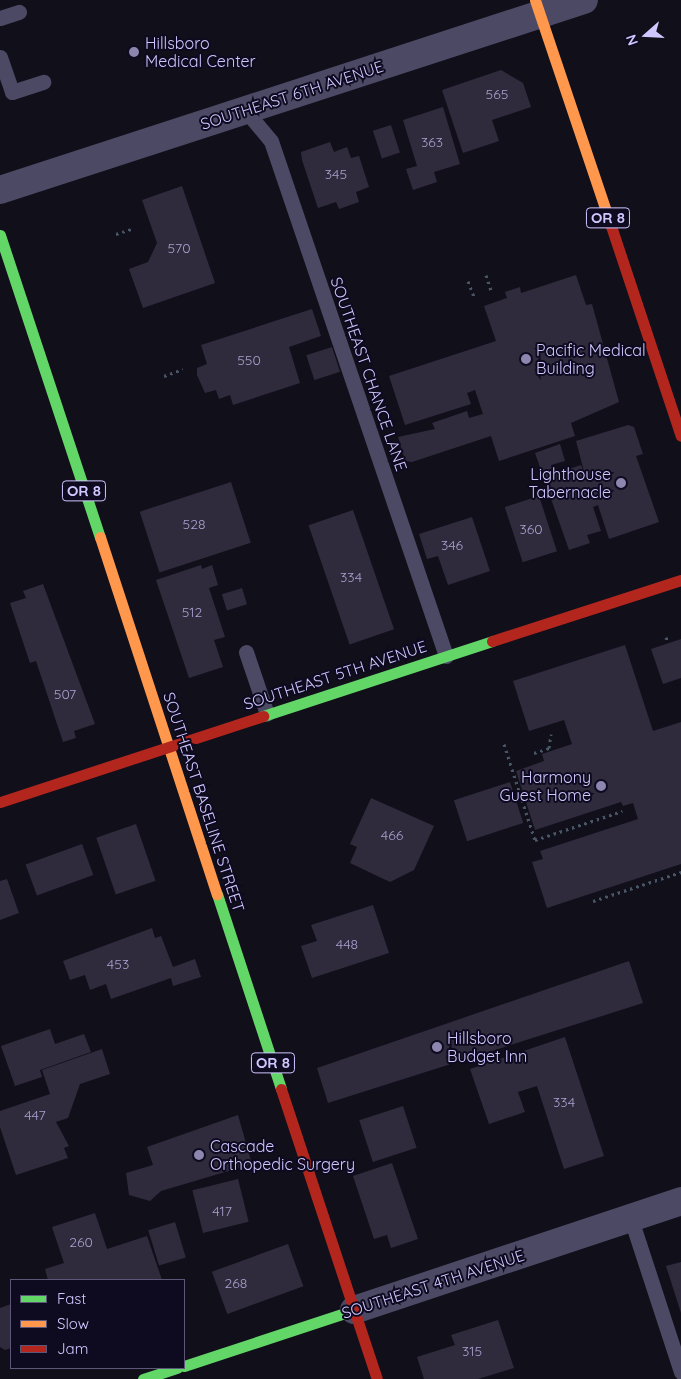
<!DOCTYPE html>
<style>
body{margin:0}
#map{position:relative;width:681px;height:1379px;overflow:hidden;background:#110f1a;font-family:Quicksand,sans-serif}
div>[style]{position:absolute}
.building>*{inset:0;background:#2f2b3d;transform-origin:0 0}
.path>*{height:3px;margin-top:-1.5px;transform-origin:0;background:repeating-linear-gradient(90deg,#475767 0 2.5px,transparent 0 6.5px)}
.lane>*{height:15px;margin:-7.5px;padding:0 7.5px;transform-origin:7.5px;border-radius:7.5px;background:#4b4964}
.street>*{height:28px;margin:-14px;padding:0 14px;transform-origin:14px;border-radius:14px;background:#4b4964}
.fast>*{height:11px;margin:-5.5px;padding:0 5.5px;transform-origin:5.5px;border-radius:5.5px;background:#63d668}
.slow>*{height:11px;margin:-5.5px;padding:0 5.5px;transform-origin:5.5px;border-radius:5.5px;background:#ff974d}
.jam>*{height:11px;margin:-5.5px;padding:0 5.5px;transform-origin:5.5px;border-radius:5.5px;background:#b3261e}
.dots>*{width:14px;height:14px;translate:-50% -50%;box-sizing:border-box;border:2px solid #0e0a1f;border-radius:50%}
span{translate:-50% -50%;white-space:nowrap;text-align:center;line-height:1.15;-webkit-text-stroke:4px #0e0a1f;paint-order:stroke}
.number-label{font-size:14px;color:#a8a0ce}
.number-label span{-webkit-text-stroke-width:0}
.shield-label span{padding:1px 4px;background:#0e0a1f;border:1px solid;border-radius:4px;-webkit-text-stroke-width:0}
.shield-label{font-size:15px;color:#d0c7ff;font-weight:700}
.poi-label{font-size:16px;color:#d0c7ff}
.left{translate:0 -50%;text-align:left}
.right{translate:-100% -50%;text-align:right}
.street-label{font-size:16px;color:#d0c7ff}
.legend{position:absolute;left:10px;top:1279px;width:175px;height:90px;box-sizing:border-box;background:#0e0a1f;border:1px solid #5c5679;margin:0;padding:6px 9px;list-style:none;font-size:15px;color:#d0c7ff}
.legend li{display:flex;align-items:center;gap:10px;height:25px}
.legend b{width:25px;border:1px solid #5c5679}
.north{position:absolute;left:621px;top:10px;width:50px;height:50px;-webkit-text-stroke:4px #0e0a1f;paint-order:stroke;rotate:251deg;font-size:14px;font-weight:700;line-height:20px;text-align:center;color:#d0c7ff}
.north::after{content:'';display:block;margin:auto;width:18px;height:22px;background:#d0c7ff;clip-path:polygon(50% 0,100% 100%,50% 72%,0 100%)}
</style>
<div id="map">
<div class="building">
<div style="clip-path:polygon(501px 70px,523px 83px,531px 107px,492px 120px,499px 141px,463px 153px,442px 90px)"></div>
<div style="clip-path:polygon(443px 107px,460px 164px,434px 172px,437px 182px,413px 190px,406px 169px,417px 166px,403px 120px)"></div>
<div style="left:391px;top:125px;width:29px;height:19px;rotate:72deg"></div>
<div style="clip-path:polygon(330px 142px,334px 152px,347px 147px,351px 158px,359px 156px,369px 187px,356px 192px,359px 202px,339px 209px,336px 202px,318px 208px,302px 160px,301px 152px)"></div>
<div style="clip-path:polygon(182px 186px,215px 283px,143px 308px,129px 269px,148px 262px,157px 243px,142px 200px)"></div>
<div style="clip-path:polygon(576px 275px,586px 305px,592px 304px,619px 402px,571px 423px,575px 436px,499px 461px,491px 436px,406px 464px,398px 437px,435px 429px,432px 423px,467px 411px,469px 418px,483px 414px,475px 390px,467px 393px,471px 404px,405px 425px,389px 376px,496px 341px,484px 306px,507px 298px,505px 292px,520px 287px,521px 293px)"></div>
<div style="clip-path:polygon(312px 309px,321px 336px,289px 347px,300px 383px,233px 405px,230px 395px,219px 399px,216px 390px,205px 393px,197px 375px,197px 368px,207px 364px,201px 345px)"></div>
<div style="left:332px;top:347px;width:26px;height:27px;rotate:72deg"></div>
<div style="clip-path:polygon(628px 425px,634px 427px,643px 454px,636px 456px,659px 522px,609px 539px,598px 505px,593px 507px,601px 531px,587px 535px,590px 543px,569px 550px,535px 453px,560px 444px,565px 461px,551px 465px,554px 474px,581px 465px,585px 475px,576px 441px)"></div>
<div style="left:231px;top:482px;width:64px;height:96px;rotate:72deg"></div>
<div style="left:539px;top:496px;width:58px;height:36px;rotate:72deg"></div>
<div style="left:353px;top:510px;width:126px;height:47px;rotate:71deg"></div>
<div style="clip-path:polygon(472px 517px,490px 571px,448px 585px,438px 556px,427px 559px,419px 534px)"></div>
<div style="clip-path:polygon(201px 565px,202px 569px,212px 565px,218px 585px,209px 588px,225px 637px,214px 640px,223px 667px,189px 678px,156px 580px)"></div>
<div style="clip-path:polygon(43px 584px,95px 724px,74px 731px,76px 738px,63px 742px,36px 661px,30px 663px,10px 603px,26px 598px,23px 591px)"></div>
<div style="left:242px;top:588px;width:17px;height:21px;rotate:73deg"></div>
<div style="clip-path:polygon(681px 639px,681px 678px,663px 684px,651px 649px)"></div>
<div style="clip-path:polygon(625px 645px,653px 731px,681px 722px,681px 864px,547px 908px,532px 862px,543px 859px,540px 851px,638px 819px,633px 803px,623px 806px,621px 802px,535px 830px,516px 771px,544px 761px,542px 754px,572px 744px,564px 720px,529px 731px,513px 681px)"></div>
<div style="left:510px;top:782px;width:43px;height:59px;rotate:72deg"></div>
<div style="clip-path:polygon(371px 798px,434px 826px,414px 870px,390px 882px,350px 863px,357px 847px,350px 844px)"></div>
<div style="left:136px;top:824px;width:60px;height:42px;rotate:71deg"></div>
<div style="left:82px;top:844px;width:33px;height:60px;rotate:70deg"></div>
<div style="clip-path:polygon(7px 879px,19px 913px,0 920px,0 881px)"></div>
<div style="clip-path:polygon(373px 905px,389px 953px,312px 978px,301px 946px,317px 941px,311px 925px)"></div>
<div style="clip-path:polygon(152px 928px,155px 938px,161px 936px,173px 967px,195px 959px,201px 977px,173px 986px,171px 978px,111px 999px,106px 984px,90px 990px,85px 975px,70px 980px,63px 961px)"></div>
<div style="clip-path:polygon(629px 961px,643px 1003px,328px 1103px,317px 1068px)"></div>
<div style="clip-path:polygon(50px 1029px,55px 1044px,84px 1034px,91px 1052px,40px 1070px,42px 1077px,15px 1086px,1px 1046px)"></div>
<div style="clip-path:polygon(565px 1037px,604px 1156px,564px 1169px,537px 1086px,518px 1092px,525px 1112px,489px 1124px,470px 1069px)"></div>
<div style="clip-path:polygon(102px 1049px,110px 1074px,80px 1084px,68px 1118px,56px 1122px,69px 1146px,64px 1148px,68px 1158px,16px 1175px,0 1127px,0 1111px,50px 1094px,42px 1070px)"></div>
<div style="left:403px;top:1106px;width:44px;height:46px;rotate:72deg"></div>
<div style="clip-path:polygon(238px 1115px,252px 1164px,161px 1191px,150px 1201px,129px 1195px,126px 1173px,153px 1165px,147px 1147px)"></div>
<div style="clip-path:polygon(392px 1163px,418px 1239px,391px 1248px,387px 1235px,374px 1239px,353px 1176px)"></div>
<div style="left:238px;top:1179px;width:44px;height:47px;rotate:76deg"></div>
<div style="clip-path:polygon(95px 1213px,107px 1249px,147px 1236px,162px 1280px,48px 1280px,45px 1269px,64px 1263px,52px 1227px)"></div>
<div style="left:175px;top:1222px;width:37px;height:28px;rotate:73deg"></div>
<div style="left:288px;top:1244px;width:45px;height:81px;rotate:70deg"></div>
<div style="clip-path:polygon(681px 1262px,681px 1313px,666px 1266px)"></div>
<div style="clip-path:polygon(11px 1304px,11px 1348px,5px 1350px,0 1347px,0 1308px)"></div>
<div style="clip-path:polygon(498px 1320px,514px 1368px,478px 1379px,424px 1379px,417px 1357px,455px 1345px,451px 1335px)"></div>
</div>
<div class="path">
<div style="left:116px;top:234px;width:19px;rotate:-18deg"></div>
<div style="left:486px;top:275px;width:19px;rotate:72deg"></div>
<div style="left:468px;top:281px;width:19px;rotate:69deg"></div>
<div style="left:164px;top:376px;width:20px;rotate:-20deg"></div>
<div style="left:666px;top:637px;width:6px;rotate:72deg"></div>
<div style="left:504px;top:744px;width:23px;rotate:72deg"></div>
<div style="left:534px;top:753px;width:16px;rotate:-18deg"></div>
<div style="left:549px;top:748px;width:14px;rotate:-82deg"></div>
<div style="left:512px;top:769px;width:75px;rotate:72.1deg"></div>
<div style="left:535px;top:840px;width:92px;rotate:-18.4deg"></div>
<div style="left:593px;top:901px;width:93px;rotate:-18.2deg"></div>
</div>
<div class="lane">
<div style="left:0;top:18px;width:20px;rotate:-18deg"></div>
<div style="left:0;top:57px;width:37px;rotate:71deg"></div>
<div style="left:12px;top:92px;width:33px;rotate:-18deg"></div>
<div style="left:245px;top:110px;width:40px;rotate:50deg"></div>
<div style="left:271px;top:141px;width:544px;rotate:71.23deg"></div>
<div style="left:246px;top:652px;width:65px;rotate:71.3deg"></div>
<div style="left:631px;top:1219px;width:161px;rotate:71.9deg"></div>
</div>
<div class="street">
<div style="left:0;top:190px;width:614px;rotate:-18.02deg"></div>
<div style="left:354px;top:1310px;width:345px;rotate:-18.4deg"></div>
</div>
<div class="fast">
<div style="left:0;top:235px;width:318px;rotate:71.7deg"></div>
<div style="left:263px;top:716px;width:241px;rotate:-18.1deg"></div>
<div style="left:217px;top:894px;width:205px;rotate:71.8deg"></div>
<div style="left:184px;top:1366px;width:179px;rotate:-18.2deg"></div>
<div style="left:143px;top:1379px;width:36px;rotate:-18deg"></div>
</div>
<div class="slow">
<div style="left:535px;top:0;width:238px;rotate:71.4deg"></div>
<div style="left:100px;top:537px;width:376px;rotate:71.9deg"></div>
</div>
<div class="jam">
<div style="left:611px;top:226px;width:221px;rotate:71.6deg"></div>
<div style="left:492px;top:641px;width:199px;rotate:-17.9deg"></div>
<div style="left:0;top:802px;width:277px;rotate:-18.1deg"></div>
<div style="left:281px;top:1089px;width:305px;rotate:71.7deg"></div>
</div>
<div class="dots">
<div style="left:134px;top:52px;background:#8d87af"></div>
<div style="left:526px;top:359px;background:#8d87af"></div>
<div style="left:621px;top:483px;background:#8d87af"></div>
<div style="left:601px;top:786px;background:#8d87af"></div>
<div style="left:437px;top:1047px;background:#8d87af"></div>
<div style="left:199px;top:1155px;background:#8d87af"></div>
</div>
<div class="number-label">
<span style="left:497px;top:94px">565</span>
<span style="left:432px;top:142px">363</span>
<span style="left:336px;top:174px">345</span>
<span style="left:179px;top:248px">570</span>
<span style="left:249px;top:360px">550</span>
<span style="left:194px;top:524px">528</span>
<span style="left:531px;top:529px">360</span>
<span style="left:452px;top:545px">346</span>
<span style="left:351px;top:577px">334</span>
<span style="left:192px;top:612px">512</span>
<span style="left:65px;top:694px">507</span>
<span style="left:392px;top:835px">466</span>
<span style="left:347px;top:944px">448</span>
<span style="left:118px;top:964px">453</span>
<span style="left:564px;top:1102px">334</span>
<span style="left:35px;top:1115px">447</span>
<span style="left:222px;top:1211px">417</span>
<span style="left:81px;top:1242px">260</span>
<span style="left:236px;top:1283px">268</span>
<span style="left:472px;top:1351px">315</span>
</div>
<div class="shield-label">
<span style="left:608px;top:218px">OR 8</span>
<span style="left:84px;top:491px">OR 8</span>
<span style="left:273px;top:1063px">OR 8</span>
</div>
<div class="poi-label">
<span class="left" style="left:145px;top:52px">Hillsboro<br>Medical Center</span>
<span class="left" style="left:536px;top:359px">Pacific Medical<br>Building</span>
<span class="right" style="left:611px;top:483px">Lighthouse<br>Tabernacle</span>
<span class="right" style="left:591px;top:786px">Harmony<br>Guest Home</span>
<span class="left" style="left:447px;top:1047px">Hillsboro<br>Budget Inn</span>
<span class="left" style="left:210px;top:1155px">Cascade<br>Orthopedic Surgery</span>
</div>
<div class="street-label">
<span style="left:292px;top:95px;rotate:-18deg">SOUTHEAST 6TH AVENUE</span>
<span style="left:369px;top:374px;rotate:71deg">SOUTHEAST CHANCE LANE</span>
<span style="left:335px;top:675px;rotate:-18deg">SOUTHEAST 5TH AVENUE</span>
<span style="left:204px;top:802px;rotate:72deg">SOUTHEAST BASELINE STREET</span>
<span style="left:433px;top:1284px;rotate:-18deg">SOUTHEAST 4TH AVENUE</span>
</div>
<ul class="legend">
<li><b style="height:6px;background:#63d668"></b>Fast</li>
<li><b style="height:6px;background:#ff974d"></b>Slow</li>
<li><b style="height:6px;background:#b3261e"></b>Jam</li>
</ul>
<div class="north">N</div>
</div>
